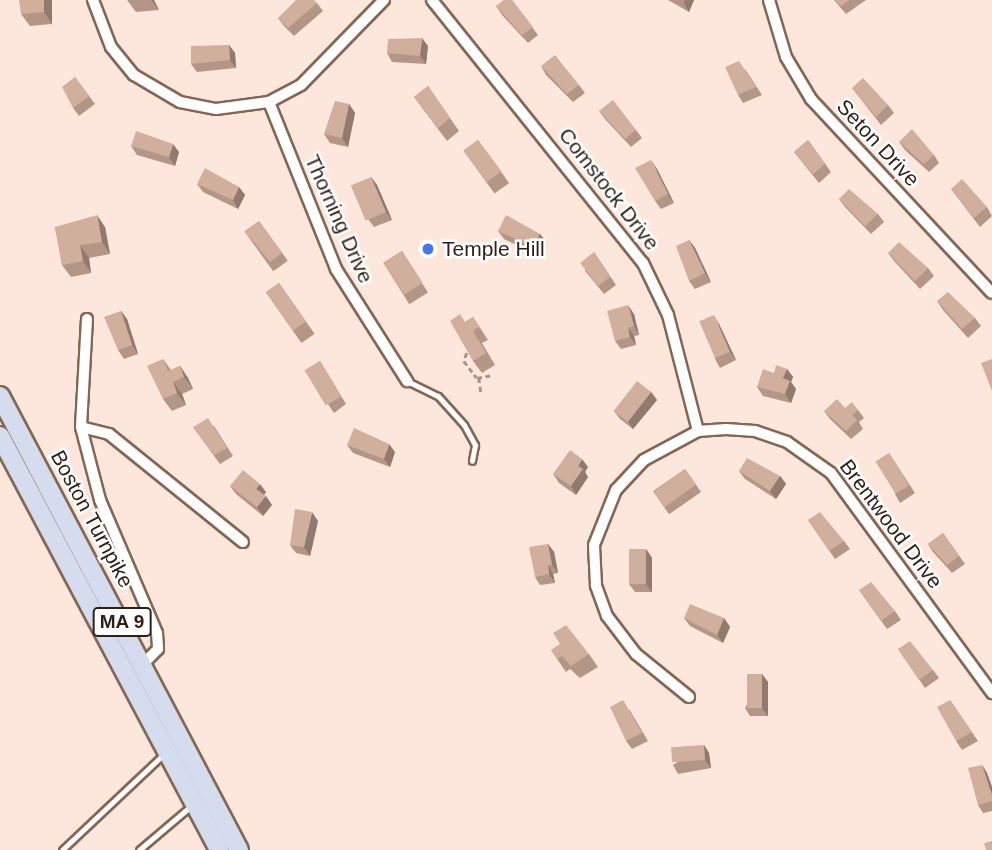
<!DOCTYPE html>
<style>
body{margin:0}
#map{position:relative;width:992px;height:850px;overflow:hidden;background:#fde7dc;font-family:Arial,sans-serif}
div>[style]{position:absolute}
.path>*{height:2.5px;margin-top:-1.25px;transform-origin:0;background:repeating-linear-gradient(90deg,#a7948b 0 5px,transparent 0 8.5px)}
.roads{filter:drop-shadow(2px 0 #846655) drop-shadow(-2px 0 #846655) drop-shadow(0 2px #846655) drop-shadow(0 -2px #846655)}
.service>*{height:5px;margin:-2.5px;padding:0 2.5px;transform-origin:2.5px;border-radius:2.5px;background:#fff}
.minor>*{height:10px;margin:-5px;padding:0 5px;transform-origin:5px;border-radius:5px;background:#fff}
.trunk>*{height:18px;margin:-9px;padding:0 9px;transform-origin:9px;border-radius:9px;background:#d4dcee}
.wall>*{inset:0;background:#b49687;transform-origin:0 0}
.shaded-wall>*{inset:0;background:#927a6e}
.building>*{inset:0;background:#d1af9d;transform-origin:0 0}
.dots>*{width:19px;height:19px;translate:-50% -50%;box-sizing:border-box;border:4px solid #fff;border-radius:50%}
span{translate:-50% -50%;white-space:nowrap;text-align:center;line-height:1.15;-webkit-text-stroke:5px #fff;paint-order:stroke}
.shield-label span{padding:2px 5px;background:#fff;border:2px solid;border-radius:5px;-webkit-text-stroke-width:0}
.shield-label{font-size:19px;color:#2c1f18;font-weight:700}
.street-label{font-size:21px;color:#2c1f18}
.poi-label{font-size:21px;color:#2c1f18}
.left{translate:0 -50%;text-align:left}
</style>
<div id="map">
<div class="path">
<div style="left:467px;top:353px;width:9px;rotate:111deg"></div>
<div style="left:464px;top:361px;width:21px;rotate:53deg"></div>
<div style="left:477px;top:378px;width:16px;rotate:-11deg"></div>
<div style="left:479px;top:378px;width:14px;rotate:82deg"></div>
</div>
<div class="roads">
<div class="service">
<div style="left:407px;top:381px;width:34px;rotate:26deg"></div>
<div style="left:438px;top:396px;width:39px;rotate:48deg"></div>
<div style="left:464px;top:425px;width:23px;rotate:61deg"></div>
<div style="left:475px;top:445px;width:16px;rotate:101deg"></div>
<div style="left:62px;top:850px;width:141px;rotate:-43.3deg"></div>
<div style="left:139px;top:850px;width:70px;rotate:-40.3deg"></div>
</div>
<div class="minor">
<div style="left:93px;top:0;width:50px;rotate:69deg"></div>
<div style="left:111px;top:47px;width:36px;rotate:51deg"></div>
<div style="left:134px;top:75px;width:53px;rotate:30.4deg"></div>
<div style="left:180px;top:102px;width:37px;rotate:11deg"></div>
<div style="left:216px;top:109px;width:53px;rotate:-7.5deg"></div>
<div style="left:269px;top:102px;width:36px;rotate:-28deg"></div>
<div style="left:301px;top:85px;width:119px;rotate:-45.7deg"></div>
<div style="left:432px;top:0;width:337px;rotate:51.3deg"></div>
<div style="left:643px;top:263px;width:58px;rotate:64.3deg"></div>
<div style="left:668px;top:315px;width:120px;rotate:75.5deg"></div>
<div style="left:769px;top:0;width:59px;rotate:73.4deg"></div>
<div style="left:786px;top:57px;width:49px;rotate:59.2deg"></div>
<div style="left:811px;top:99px;width:265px;rotate:47deg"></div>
<div style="left:269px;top:102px;width:180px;rotate:68.1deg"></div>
<div style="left:336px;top:269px;width:133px;rotate:57.6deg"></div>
<div style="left:87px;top:319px;width:108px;rotate:93.2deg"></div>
<div style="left:81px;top:427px;width:75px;rotate:75.4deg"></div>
<div style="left:100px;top:500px;width:145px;rotate:66.8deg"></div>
<div style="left:157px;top:633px;width:16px;rotate:86deg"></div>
<div style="left:158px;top:649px;width:20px;rotate:135deg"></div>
<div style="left:81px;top:427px;width:29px;rotate:14deg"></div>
<div style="left:109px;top:434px;width:172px;rotate:38.9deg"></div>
<div style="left:689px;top:697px;width:68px;rotate:-140.9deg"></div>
<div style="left:636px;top:654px;width:48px;rotate:-127.3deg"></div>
<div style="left:607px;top:616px;width:33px;rotate:-110deg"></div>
<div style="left:596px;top:585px;width:40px;rotate:-92.9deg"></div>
<div style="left:594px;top:545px;width:59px;rotate:-68.2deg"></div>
<div style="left:616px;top:490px;width:41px;rotate:-47deg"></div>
<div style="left:644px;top:460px;width:61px;rotate:-28.2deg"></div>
<div style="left:698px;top:431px;width:28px;rotate:-4deg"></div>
<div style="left:726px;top:429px;width:29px;rotate:4deg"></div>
<div style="left:755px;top:431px;width:34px;rotate:19deg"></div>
<div style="left:787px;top:442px;width:54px;rotate:35.2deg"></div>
<div style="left:831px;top:473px;width:273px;rotate:53.8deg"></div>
</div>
<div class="trunk">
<div style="left:0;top:396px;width:513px;rotate:62.24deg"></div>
<div style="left:0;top:436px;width:468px;rotate:62.1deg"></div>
</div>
</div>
<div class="wall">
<div style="clip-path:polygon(52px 0,52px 24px,30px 26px,21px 14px)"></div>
<div style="clip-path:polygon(127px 0,154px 0,159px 10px,136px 12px)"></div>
<div style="clip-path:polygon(512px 0,538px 35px,528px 43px,502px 15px,496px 6px)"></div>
<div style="clip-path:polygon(668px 0,694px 0,689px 12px)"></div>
<div style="clip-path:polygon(834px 0,866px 0,846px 14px)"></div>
<div style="clip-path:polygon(317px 3px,323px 11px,294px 36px,284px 26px,278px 18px)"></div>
<div style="clip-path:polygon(229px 45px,235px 53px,236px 68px,197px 72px,191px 64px)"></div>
<div style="clip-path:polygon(428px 46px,426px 64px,392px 62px,387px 53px)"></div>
<div style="clip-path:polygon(541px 66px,579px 85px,585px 93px,573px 102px,546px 75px)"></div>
<div style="clip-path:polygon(745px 69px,762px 95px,743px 103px,738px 95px)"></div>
<div style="clip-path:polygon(75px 77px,95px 104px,79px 116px,73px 108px)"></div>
<div style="clip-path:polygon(428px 86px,459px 131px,447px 141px,414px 97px)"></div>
<div style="clip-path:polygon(852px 88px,888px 105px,894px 113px,881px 125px)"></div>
<div style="clip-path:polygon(349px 104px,355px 113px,348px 147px,330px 143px,324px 134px)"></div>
<div style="clip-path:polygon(599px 111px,636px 130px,642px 138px,631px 147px,605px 119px)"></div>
<div style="left:478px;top:140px;width:53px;height:18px;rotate:54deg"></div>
<div style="clip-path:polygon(808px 140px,831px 172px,819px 183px,794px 152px)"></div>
<div style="clip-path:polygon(899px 142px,934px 155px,939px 163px,929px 172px,905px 150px)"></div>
<div style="clip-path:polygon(131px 146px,179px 152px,175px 166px,137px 155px)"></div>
<div style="clip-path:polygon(657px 169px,674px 203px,661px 209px,655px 201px)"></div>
<div style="clip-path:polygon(371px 177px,377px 185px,392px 220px,374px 227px,368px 219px)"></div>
<div style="clip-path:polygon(197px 184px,239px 187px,245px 195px,238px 209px,203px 192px)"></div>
<div style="clip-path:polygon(951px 189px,987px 207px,992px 216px,980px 227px)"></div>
<div style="clip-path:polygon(839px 199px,878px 214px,884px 222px,871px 234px,845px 207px)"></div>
<div style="left:259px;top:221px;width:49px;height:18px;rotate:54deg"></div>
<div style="clip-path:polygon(55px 227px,105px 227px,110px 254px,89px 258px,91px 273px,71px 277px,62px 265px)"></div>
<div style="clip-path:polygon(498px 231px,540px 234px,546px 242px,539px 256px,504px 239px)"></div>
<div style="clip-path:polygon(689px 240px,695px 248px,711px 282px,695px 289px,689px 281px)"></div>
<div style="left:402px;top:251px;width:49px;height:22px;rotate:58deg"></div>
<div style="clip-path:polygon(594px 252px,616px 285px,604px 294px,585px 271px)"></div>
<div style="clip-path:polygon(888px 253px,928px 268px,934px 276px,920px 289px,894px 261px)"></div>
<div style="left:279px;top:283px;width:62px;height:16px;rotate:55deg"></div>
<div style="clip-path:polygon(937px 301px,975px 318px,981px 326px,968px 338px,943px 310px)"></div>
<div style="clip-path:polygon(121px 311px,127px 319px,138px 354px,124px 359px,118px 350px)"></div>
<div style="clip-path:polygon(634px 314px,639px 335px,634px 336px,636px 345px,621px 349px,615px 341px)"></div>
<div style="clip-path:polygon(473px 317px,488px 340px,482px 343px,495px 365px,482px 373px,473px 361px,465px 322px)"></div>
<div style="clip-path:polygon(719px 324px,736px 360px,720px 368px,715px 359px)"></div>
<div style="clip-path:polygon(163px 359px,171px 370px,180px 366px,188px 378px,193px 389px,182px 394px,186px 405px,172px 411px,163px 399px)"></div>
<div style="clip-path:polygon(320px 361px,346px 404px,334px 413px,305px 371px)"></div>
<div style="clip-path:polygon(787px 369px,793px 377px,791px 382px,796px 389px,791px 403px,763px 396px,757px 387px,774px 373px)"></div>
<div style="clip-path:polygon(651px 392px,657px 400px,633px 429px,620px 419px,614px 411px)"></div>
<div style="clip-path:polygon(845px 408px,858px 410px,864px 418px,859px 422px,863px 429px,851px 439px,830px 419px,824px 411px)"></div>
<div style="clip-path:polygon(214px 426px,233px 456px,220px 464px,193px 427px)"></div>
<div style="clip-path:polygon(347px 445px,395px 452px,390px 467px,353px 453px)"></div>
<div style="clip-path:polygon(889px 453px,915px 493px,900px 503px,895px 494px)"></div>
<div style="clip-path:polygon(588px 467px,585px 472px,588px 477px,576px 495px,559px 483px,553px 474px)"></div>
<div style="left:685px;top:469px;width:28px;height:39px;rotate:55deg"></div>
<div style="clip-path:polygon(739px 471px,780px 476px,786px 484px,776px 499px,745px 479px)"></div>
<div style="clip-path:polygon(230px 486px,266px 492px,264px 495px,272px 505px,263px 516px,236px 494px)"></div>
<div style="clip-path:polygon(808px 520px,844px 541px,850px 549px,835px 559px)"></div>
<div style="clip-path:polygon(318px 521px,310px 556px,296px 553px,290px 545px)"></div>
<div style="clip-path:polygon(943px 533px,965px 564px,952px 573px,933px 552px,928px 544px)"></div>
<div style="clip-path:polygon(548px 544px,554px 552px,558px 573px,553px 574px,555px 583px,540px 585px,535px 577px)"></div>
<div style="clip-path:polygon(646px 549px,652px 558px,652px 592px,635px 592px,629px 584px)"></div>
<div style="clip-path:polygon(859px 590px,895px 611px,901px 620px,887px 629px)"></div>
<div style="clip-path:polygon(684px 618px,724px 618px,730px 627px,723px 643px,690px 626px)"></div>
<div style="clip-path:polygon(898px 649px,933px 670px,939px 678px,925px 688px)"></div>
<div style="clip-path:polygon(551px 650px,589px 654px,598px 667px,580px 678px,570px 669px,566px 672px)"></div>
<div style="clip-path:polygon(762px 674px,768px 682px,768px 716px,750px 716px,745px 708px)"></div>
<div style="clip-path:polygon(950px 700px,978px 741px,962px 750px,956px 741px)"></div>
<div style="clip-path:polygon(629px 709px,648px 741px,632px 749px,626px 741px)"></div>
<div style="clip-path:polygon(704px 745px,709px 753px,711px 768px,678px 774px,673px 765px)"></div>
<div style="clip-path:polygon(982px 765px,987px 773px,992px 787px,992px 811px,983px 813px,978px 805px)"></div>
</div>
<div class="shaded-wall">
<div style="clip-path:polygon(44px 0,52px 0,52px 24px,44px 12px)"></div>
<div style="clip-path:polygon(151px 0,154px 0,159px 10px)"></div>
<div style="clip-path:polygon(685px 0,694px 0,689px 12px,684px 3px)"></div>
<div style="clip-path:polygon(422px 38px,428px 46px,426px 64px,420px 56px)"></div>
<div style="clip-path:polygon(229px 45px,235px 53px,236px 68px,230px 60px)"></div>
<div style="clip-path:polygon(349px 104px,355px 113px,348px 147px,342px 138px)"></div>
<div style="clip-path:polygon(173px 144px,179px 152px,175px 166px,169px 157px)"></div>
<div style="clip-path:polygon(651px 160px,657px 169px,674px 203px,668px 194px)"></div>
<div style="clip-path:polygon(371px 177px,377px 185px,392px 220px,386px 212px)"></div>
<div style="clip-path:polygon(239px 187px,245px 195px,238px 209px,233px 200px)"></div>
<div style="clip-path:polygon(97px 215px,105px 227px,110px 254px,102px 242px)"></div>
<div style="clip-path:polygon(540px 234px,546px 242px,539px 256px,533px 247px)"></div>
<div style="clip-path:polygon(689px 240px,695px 248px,711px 282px,705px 273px)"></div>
<div style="clip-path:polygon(80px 245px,89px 258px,91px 273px,83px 261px)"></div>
<div style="clip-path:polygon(628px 305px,634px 314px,639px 335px,634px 326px)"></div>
<div style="clip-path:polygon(121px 311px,127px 319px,138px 354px,132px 345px)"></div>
<div style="clip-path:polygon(714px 315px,719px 324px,736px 360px,730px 352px)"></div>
<div style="clip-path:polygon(628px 328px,634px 336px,636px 345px,630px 337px)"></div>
<div style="clip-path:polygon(180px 366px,188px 378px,193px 389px,184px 377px)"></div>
<div style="clip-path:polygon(787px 369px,793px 377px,791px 382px,796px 389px,791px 403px,785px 394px,783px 378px)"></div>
<div style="clip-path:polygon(173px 382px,182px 394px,186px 405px,177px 393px)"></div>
<div style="clip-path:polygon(651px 392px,657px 400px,633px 429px,627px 420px)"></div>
<div style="clip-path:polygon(389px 444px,395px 452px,390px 467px,384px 459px)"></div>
<div style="clip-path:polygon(582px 459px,588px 467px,585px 472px,588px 477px,576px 495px,571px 486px,578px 466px)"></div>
<div style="clip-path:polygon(780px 476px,786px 484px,776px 499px,770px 491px)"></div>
<div style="clip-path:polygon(260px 484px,266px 492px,262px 497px,256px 489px)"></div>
<div style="clip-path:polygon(266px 496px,272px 505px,263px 516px,257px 507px)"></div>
<div style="clip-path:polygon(312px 512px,318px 521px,310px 556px,304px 547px)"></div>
<div style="clip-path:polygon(548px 544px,554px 552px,558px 573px,552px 565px)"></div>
<div style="clip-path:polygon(646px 549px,652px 558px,652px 592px,646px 584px)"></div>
<div style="clip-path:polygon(548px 565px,553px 574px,555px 583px,549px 574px)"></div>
<div style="clip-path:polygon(724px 618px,730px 627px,723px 643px,717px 635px)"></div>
<div style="clip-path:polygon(762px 674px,768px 682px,768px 716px,762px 708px)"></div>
<div style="clip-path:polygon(704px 745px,709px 753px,711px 768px,705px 760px)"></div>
<div style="clip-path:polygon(982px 765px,987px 773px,992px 787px,992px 795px)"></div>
</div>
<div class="building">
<div style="clip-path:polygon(19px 0,44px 0,44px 12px,21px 14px)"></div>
<div style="clip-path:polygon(296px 0,314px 0,317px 3px,288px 28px,278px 18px)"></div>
<div style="clip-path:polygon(504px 0,512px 0,533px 27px,522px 35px,496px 6px)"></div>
<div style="clip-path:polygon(835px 0,849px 0,841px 6px)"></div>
<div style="clip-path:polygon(422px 38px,420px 56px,387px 53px,388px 39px)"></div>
<div style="clip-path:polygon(229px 45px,230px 60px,191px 64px,191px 46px)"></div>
<div style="clip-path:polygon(555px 55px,579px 85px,567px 94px,541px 66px)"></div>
<div style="clip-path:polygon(739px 61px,756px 87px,738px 95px,725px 67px)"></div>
<div style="clip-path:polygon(75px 77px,89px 96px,73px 108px,62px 87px)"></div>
<div style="clip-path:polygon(863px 78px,888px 105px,876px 117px,852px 88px)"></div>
<div style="clip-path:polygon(428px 86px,450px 118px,438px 128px,414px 97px)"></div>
<div style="clip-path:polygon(613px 100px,636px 130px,625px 139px,599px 111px)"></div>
<div style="clip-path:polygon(335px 101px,349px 104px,342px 138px,324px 134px)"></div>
<div style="clip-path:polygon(912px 129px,934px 155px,924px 164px,899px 142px)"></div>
<div style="clip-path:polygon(136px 131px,173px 144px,169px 157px,131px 146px)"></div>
<div style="left:478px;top:140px;width:39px;height:18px;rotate:53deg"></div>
<div style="clip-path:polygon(808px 140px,825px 164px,813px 174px,794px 152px)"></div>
<div style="clip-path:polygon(651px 160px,668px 194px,655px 201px,635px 168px)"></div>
<div style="clip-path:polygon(205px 168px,239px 187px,233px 200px,197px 184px)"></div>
<div style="left:371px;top:177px;width:38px;height:22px;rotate:67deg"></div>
<div style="clip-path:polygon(962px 179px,987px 207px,974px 218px,951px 189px)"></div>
<div style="clip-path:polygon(849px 189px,878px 214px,865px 226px,839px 199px)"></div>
<div style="clip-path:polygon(97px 215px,102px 242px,80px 245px,83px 261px,62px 265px,55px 227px)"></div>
<div style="clip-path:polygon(506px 215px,540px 234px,533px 247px,498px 231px)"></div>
<div style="clip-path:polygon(259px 221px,282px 253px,270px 262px,245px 232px)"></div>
<div style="clip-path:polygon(689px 240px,705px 273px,689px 281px,676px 246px)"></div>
<div style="clip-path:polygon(899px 242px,928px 268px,915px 281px,888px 253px)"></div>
<div style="left:402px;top:251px;width:38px;height:22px;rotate:57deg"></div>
<div style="clip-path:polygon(594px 252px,610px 277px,598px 286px,580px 263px)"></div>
<div style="left:279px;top:283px;width:47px;height:16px;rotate:55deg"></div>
<div style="clip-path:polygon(948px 292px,975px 318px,962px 329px,937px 301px)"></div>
<div style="clip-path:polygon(628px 305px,634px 326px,628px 328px,630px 337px,615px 341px,607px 311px)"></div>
<div style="clip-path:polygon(121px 311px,132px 345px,118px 350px,104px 317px)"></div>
<div style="clip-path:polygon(460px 314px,465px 322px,473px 317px,479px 327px,473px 331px,486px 353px,473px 361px,450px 321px)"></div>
<div style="left:714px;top:315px;width:40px;height:16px;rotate:67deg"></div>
<div style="clip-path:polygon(163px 359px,168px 371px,180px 366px,184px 377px,173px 382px,177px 393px,163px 399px,147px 366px)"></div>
<div style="clip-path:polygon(992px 359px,992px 391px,981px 363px)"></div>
<div style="left:320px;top:361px;width:41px;height:18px;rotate:59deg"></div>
<div style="clip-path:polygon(776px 365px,787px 369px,783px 378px,790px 381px,785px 394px,757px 387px,763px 369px,774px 373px)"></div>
<div style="left:637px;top:381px;width:18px;height:38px;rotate:38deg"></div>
<div style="clip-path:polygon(837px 399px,845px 408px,852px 402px,858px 410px,852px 415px,857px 420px,846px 431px,824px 411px)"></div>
<div style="clip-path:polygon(208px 418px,227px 448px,214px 455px,193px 427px)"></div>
<div style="clip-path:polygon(354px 428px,389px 444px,384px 459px,347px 445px)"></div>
<div style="clip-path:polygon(570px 450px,582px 459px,578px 466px,583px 469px,571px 486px,553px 474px)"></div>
<div style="left:889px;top:453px;width:38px;height:16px;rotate:58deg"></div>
<div style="clip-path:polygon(747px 458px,780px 476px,770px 491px,739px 471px)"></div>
<div style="left:685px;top:469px;width:19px;height:39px;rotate:54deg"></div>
<div style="clip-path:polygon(243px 470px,260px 484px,256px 489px,266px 496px,257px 507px,230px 486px)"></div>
<div style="clip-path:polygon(295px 509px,312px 512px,304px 547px,290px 545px)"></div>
<div style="clip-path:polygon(820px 512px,844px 541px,829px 551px,808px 520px)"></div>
<div style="clip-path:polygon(943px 533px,959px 556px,947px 565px,928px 544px)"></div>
<div style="clip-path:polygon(548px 544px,552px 565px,548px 565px,549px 574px,535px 577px,529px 547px)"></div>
<div style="left:629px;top:549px;width:17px;height:35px"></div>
<div style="clip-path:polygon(871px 582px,895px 611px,881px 621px,859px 590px)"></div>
<div style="clip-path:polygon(690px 604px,724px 618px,717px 635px,684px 618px)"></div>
<div style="clip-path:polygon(566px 625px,589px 654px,571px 666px,562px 656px,557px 659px,551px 650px,560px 644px,553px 633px)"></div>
<div style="clip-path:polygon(910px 641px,933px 670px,919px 680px,898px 649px)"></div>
<div style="left:747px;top:674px;width:15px;height:34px"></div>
<div style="clip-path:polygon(623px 700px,642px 733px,626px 741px,610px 707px)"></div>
<div style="clip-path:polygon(950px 700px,972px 732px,956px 741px,937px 707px)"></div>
<div style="left:704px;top:745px;width:15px;height:33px;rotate:86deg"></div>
<div style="clip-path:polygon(982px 765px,992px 795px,992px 801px,978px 805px,968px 768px)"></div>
<div style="clip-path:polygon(992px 841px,992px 850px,986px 850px,984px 843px)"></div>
</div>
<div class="dots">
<div style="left:428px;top:249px;background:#4677e8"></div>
</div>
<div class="shield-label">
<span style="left:122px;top:622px">MA 9</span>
</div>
<div class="street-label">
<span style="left:878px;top:143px;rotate:47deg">Seton Drive</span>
<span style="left:609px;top:189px;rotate:52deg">Comstock Drive</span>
<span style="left:339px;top:219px;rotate:66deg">Thorning Drive</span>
<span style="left:92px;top:519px;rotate:62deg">Boston Turnpike</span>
<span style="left:891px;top:524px;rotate:53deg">Brentwood Drive</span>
</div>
<div class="poi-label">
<span class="left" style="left:442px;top:249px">Temple Hill</span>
</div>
</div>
